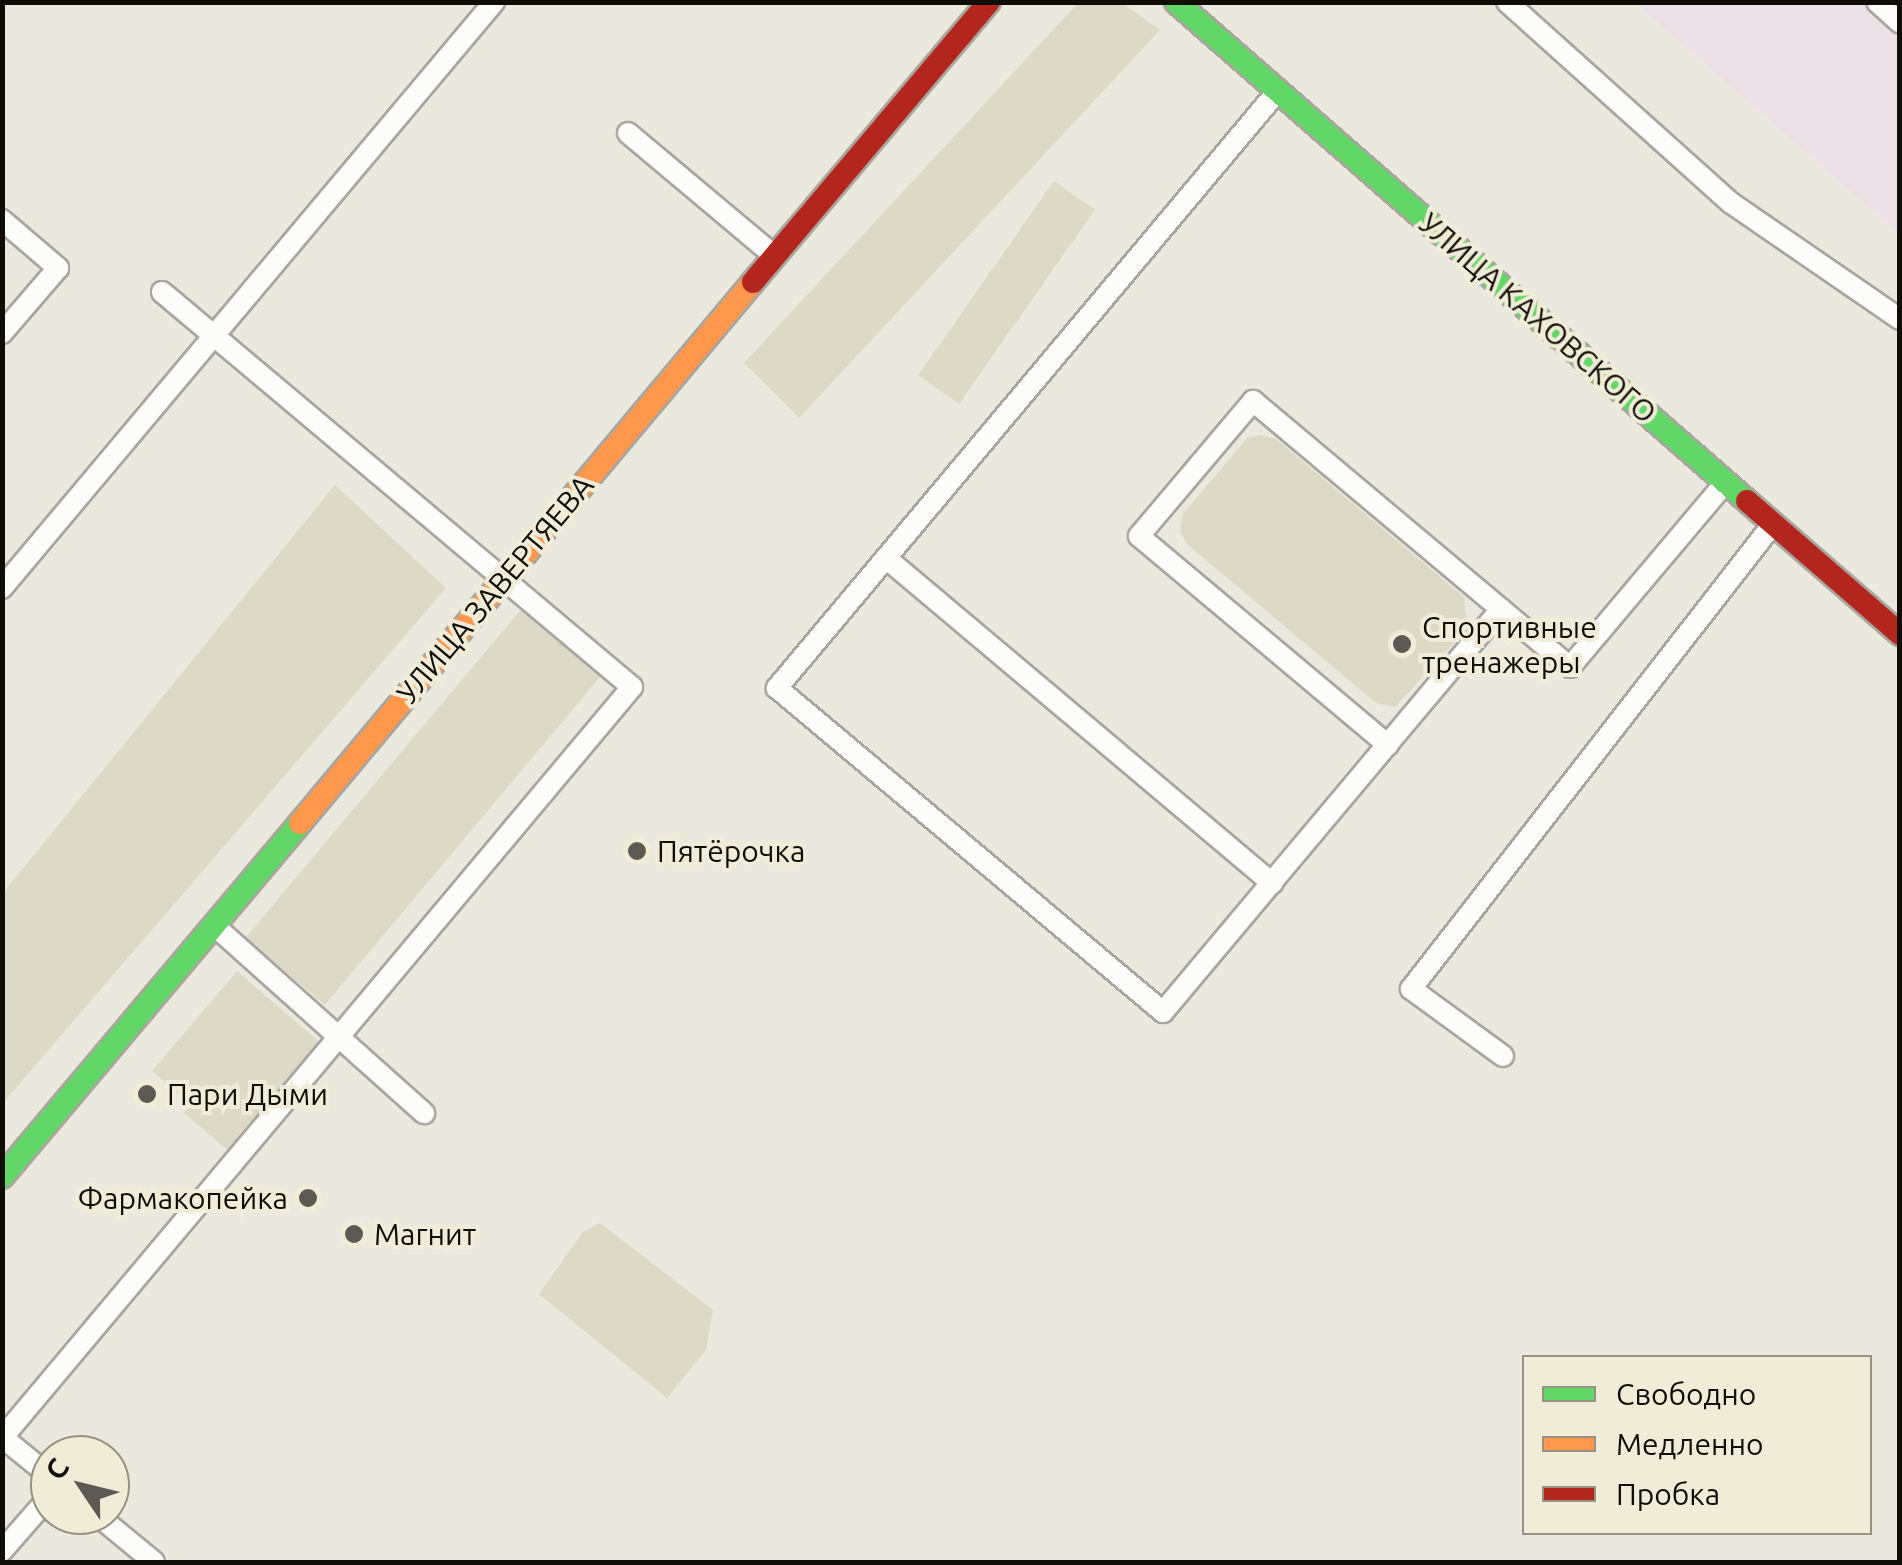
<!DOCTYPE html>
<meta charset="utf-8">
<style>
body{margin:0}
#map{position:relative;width:1902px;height:1565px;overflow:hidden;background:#ebe8de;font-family:Ubuntu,sans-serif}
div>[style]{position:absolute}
.industrial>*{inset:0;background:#ece1e6}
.green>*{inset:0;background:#ddd9c7;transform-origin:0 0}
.roads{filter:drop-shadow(2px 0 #a8a69e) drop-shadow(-2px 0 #a8a69e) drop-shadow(0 2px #a8a69e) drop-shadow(0 -2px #a8a69e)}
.lane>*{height:20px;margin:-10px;padding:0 10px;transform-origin:10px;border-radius:10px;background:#fcfcfa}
.fast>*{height:22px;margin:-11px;padding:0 11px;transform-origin:11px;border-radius:11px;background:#63d668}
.slow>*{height:22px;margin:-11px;padding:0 11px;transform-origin:11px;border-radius:11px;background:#ff974d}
.jam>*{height:22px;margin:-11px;padding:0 11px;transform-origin:11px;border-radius:11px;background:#b3261e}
.dots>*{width:28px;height:28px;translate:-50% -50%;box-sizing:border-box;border:5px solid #f1ecd8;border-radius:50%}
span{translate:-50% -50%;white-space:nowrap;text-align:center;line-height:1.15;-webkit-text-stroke:8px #f1ecd8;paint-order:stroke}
.street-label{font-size:30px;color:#0f0d06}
.poi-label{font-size:30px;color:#0f0d06}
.left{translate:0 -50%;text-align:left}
.right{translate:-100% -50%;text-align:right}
.frame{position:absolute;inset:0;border:5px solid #0f0d06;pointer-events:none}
.legend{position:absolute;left:1522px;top:1355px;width:350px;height:180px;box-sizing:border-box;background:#f1ecd8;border:2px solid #979384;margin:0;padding:12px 18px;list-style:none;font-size:30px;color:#0f0d06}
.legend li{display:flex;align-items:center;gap:20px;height:50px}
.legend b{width:50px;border:2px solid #979384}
.north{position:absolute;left:30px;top:1435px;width:100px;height:100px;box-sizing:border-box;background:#f1ecd8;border:2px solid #979384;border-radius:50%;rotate:305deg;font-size:28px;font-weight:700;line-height:40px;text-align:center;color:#0f0d06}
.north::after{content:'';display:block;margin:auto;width:35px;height:45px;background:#5c5a52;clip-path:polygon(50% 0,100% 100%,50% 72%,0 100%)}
</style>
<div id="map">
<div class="industrial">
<div style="clip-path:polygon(1636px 3px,1899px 3px,1899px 233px)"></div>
</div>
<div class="green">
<div style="clip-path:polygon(1078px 3px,1122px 3px,1160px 30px,799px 418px,744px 363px)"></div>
<div style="left:1054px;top:181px;width:50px;height:237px;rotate:35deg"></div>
<div style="clip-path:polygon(1260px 435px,1276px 439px,1464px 597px,1467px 629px,1395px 707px,1376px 703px,1188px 545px,1180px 531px,1183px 514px,1247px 438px)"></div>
<div style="clip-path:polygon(335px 485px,446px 588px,3px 1103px,3px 893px)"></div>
<div style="left:523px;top:607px;width:104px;height:432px;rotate:40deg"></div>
<div style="clip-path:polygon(237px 971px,324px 1046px,232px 1154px,184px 1113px,190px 1104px,152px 1071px)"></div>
<div style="clip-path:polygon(600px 1223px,713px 1310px,706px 1350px,667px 1398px,539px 1294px,583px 1232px)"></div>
</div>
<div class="roads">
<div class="lane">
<div style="left:1507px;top:2px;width:301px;rotate:41.9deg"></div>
<div style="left:1731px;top:203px;width:205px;rotate:34.5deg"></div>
<div style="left:1877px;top:2px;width:31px;rotate:42deg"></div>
<div style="left:1276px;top:93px;width:777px;rotate:129.99deg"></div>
<div style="left:777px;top:688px;width:504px;rotate:40.01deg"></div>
<div style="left:1163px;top:1012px;width:526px;rotate:-50.01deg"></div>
<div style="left:628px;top:133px;width:188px;rotate:40deg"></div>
<div style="left:2px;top:220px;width:74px;rotate:40.6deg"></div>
<div style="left:58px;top:268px;width:86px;rotate:130.7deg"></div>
<div style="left:886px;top:558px;width:505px;rotate:40.1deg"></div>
<div style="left:2px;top:588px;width:765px;rotate:-49.98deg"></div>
<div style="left:1388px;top:745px;width:325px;rotate:-140deg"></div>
<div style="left:1139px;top:536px;width:177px;rotate:-49.8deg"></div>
<div style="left:1253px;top:401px;width:414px;rotate:40deg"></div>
<div style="left:1570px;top:667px;width:239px;rotate:-49.9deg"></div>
<div style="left:217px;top:928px;width:278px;rotate:41.8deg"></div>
<div style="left:1503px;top:1056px;width:114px;rotate:-143.9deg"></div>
<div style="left:1411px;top:989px;width:589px;rotate:-52.1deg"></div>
<div style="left:2px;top:1437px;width:62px;rotate:39.1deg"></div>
<div style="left:3px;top:1437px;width:979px;rotate:-50.01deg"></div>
<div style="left:632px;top:687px;width:614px;rotate:-139.96deg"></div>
<div style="left:97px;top:1515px;width:74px;rotate:39.5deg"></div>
<div style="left:2px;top:1551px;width:73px;rotate:-48.9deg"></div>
</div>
<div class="fast">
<div style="left:1176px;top:2px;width:758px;rotate:41.15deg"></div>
<div style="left:2px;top:1177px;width:463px;rotate:-49.9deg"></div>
</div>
<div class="slow">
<div style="left:300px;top:823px;width:706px;rotate:-50.06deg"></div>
</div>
<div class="jam">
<div style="left:753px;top:282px;width:366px;rotate:-49.9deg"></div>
<div style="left:1747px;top:501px;width:203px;rotate:41deg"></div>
</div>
</div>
<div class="dots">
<div style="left:1402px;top:644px;background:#5c5a52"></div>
<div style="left:637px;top:851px;background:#5c5a52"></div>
<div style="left:147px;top:1094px;background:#5c5a52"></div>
<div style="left:308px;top:1198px;background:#5c5a52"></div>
<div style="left:354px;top:1234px;background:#5c5a52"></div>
</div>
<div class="street-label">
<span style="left:1538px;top:318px;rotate:41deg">УЛИЦА КАХОВСКОГО</span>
<span style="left:495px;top:589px;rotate:-50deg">УЛИЦА ЗАВЕРТЯЕВА</span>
</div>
<div class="poi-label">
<span class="left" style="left:1422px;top:644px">Спортивные<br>тренажеры</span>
<span class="left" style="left:657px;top:851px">Пятёрочка</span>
<span class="left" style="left:167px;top:1094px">Пари Дыми</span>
<span class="right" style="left:288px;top:1198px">Фармакопейка</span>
<span class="left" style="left:374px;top:1234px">Магнит</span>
</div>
<div class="frame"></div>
<ul class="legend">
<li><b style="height:12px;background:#63d668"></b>Свободно</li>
<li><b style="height:12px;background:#ff974d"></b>Медленно</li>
<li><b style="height:12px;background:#b3261e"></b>Пробка</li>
</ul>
<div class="north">С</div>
</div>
